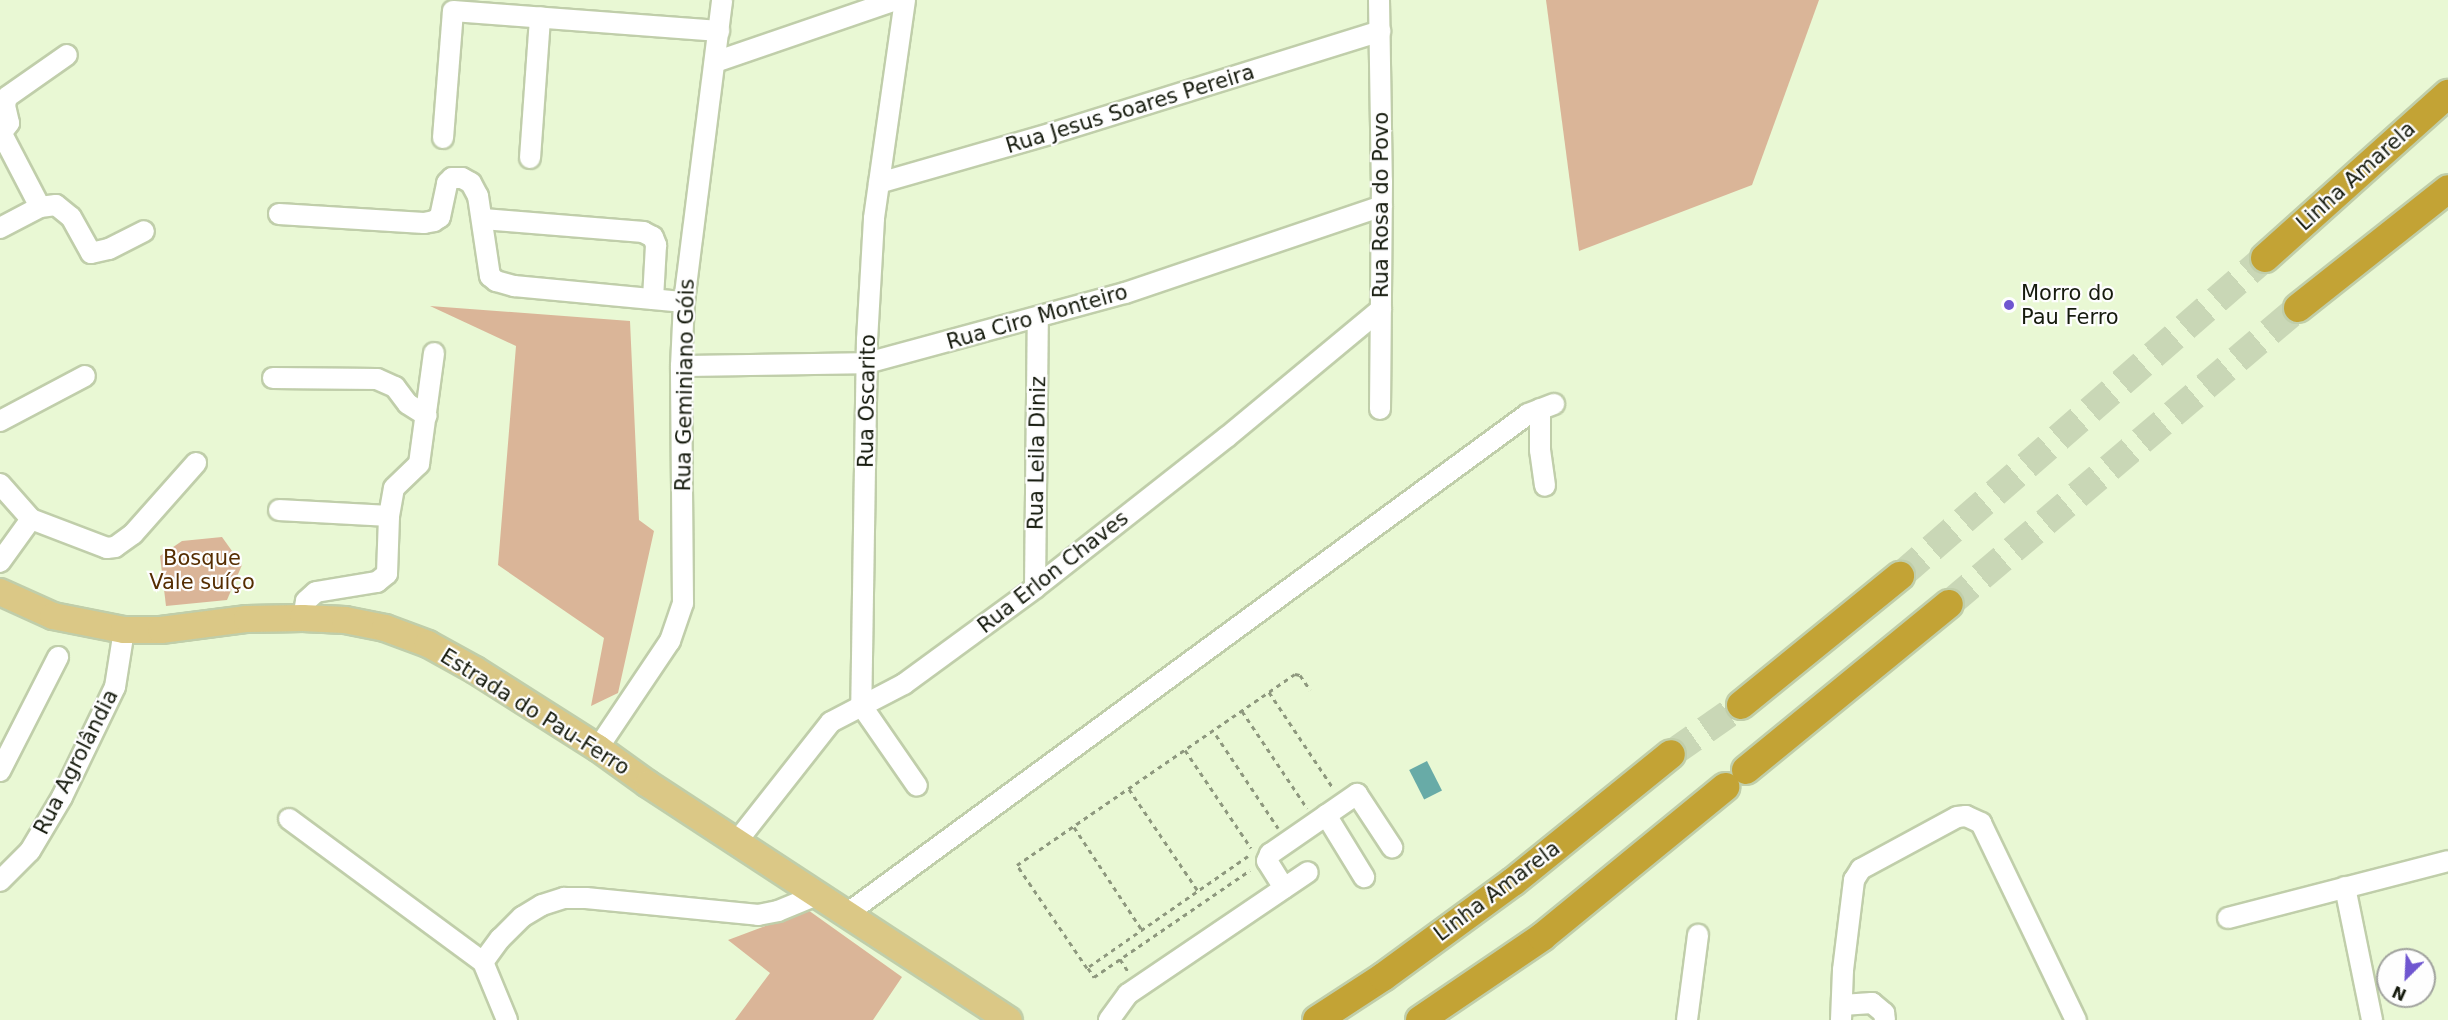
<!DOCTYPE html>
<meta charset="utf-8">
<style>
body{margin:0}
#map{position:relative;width:2448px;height:1020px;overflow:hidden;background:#e9f8d4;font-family:"DejaVu Sans",sans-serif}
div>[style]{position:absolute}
.green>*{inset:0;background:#dab598}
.water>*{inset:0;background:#68aba7;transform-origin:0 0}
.highway-tunnel>*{height:28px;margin-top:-14px;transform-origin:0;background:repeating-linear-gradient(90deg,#c9d7b6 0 28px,transparent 0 42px)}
.path>*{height:3px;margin-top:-1.5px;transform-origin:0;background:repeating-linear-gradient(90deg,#8e987e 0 4.5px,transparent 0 9px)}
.roads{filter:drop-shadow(2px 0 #c0ceaa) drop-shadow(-2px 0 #c0ceaa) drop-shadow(0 2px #c0ceaa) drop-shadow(0 -2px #c0ceaa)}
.minor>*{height:20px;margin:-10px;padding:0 10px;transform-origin:10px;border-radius:10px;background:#fff}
.major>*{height:26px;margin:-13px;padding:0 13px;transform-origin:13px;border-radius:13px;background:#dbc886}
.highway>*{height:28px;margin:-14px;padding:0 14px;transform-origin:14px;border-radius:14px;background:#c3a335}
.dots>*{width:16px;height:16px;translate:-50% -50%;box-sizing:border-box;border:3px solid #fefefe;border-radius:50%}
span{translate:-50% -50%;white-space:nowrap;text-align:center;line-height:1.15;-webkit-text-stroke:4.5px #fefefe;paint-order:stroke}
.street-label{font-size:21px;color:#161b0e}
.poi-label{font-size:21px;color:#161b0e}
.left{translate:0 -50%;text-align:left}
.park-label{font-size:21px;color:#552d01}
.north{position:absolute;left:2376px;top:948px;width:60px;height:60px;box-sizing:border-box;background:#fefefe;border:2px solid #a1a39e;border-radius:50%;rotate:204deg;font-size:16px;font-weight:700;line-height:24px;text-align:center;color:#161b0e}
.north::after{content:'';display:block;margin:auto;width:21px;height:27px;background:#6f56d0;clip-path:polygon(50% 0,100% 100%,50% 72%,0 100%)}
</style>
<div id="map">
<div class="green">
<div style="clip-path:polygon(1546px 0,1819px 0,1752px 185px,1579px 251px)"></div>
<div style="clip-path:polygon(430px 306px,630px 321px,639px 520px,654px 531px,618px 693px,591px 706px,604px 638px,498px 565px,516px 346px)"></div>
<div style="clip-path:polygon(222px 537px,242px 565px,227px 600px,166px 606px,160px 556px,182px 541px)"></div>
<div style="clip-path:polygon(808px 910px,902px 977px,873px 1020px,735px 1020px,770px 973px,728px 940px)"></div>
</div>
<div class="water">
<div style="left:1427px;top:761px;width:33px;height:20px;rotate:63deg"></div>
</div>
<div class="highway-tunnel">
<div style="left:1900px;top:576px;width:484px;rotate:-41.1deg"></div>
<div style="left:1949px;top:604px;width:458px;rotate:-40.3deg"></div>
<div style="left:1671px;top:754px;width:85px;rotate:-35deg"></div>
</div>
<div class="path">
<div style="left:1269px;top:692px;width:115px;rotate:56.3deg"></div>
<div style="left:1242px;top:711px;width:117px;rotate:56.2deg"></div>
<div style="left:1216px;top:735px;width:112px;rotate:56.3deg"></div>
<div style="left:1185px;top:750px;width:118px;rotate:56deg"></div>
<div style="left:1129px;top:789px;width:123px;rotate:55.9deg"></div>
<div style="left:1074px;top:827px;width:123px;rotate:56.6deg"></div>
<div style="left:1248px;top:856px;width:196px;rotate:145.2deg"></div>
<div style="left:1087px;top:968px;width:125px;rotate:-124.2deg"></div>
<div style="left:1017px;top:865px;width:337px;rotate:-34.5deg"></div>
<div style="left:1295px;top:674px;width:5px;rotate:11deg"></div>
<div style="left:1300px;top:675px;width:18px;rotate:56deg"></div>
<div style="left:1120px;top:959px;width:17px;rotate:57deg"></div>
<div style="left:1088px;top:968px;width:11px;rotate:56deg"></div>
<div style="left:1094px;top:977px;width:189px;rotate:-34.4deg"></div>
</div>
<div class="roads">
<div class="minor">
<div style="left:905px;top:0;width:221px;rotate:98.1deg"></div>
<div style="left:874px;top:219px;width:120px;rotate:93.3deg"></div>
<div style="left:867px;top:339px;width:366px;rotate:90.9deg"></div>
<div style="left:861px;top:705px;width:98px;rotate:55.3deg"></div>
<div style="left:1379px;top:0;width:181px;rotate:89.1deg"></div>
<div style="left:1382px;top:181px;width:228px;rotate:90.5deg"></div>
<div style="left:715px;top:62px;width:191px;rotate:-18.9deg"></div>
<div style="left:2px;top:134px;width:82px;rotate:62.5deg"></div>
<div style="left:0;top:135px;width:15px;rotate:-53deg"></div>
<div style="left:9px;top:123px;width:18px;rotate:-103deg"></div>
<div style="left:5px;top:105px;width:8px;rotate:-76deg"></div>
<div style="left:7px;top:97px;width:73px;rotate:-35deg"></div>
<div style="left:443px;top:138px;width:127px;rotate:-85.5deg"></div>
<div style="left:453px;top:11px;width:267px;rotate:4.3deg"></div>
<div style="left:530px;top:158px;width:141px;rotate:-85.9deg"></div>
<div style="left:879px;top:183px;width:178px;rotate:-16deg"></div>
<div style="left:1050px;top:134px;width:346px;rotate:-17.3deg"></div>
<div style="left:279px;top:214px;width:145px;rotate:3.6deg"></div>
<div style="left:424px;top:223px;width:10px;rotate:-11deg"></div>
<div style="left:434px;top:221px;width:7px;rotate:-34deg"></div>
<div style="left:440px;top:217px;width:35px;rotate:-78deg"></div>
<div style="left:447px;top:183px;width:7px;rotate:-45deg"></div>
<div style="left:452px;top:178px;width:10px"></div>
<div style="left:462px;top:178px;width:10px;rotate:29deg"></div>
<div style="left:471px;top:183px;width:15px;rotate:62deg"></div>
<div style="left:478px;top:196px;width:81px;rotate:81.5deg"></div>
<div style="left:490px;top:276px;width:8px;rotate:40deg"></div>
<div style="left:496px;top:281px;width:19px;rotate:16deg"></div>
<div style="left:514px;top:286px;width:171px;rotate:5.4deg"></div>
<div style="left:483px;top:219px;width:161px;rotate:4.6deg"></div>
<div style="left:643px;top:232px;width:11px;rotate:27deg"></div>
<div style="left:653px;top:237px;width:9px;rotate:69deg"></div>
<div style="left:656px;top:245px;width:54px;rotate:93.2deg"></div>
<div style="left:0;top:228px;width:45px;rotate:-27.7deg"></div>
<div style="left:40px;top:207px;width:16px;rotate:-7deg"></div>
<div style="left:56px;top:205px;width:19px;rotate:39deg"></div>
<div style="left:71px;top:217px;width:41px;rotate:60.9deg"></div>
<div style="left:91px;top:253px;width:18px;rotate:-13deg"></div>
<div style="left:109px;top:249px;width:39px;rotate:-27deg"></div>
<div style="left:681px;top:366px;width:186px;rotate:-0.9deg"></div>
<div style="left:867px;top:363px;width:267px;rotate:-15.2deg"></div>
<div style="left:1125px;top:293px;width:271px;rotate:-18.7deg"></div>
<div style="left:273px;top:378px;width:104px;rotate:0.6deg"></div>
<div style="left:377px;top:379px;width:20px;rotate:24deg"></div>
<div style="left:395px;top:387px;width:21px;rotate:53deg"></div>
<div style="left:408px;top:404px;width:22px;rotate:32deg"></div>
<div style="left:1540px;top:409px;width:41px;rotate:90deg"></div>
<div style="left:1540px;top:450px;width:36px;rotate:82deg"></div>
<div style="left:0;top:421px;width:96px;rotate:-27.9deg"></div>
<div style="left:0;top:484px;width:47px;rotate:48.5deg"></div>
<div style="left:31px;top:519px;width:81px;rotate:20.9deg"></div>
<div style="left:107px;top:548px;width:8px;rotate:-7deg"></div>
<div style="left:115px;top:547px;width:22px;rotate:-36deg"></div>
<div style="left:133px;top:534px;width:95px;rotate:-48.4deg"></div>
<div style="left:279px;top:510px;width:110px;rotate:3.1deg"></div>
<div style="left:0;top:562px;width:53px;rotate:-54.2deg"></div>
<div style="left:1035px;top:588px;width:271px;rotate:-89.4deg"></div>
<div style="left:303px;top:618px;width:17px;rotate:-80deg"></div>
<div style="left:306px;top:601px;width:13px;rotate:-42deg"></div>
<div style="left:316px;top:592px;width:62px;rotate:-9.3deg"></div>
<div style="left:377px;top:582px;width:13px;rotate:-39deg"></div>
<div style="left:387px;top:574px;width:58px;rotate:-88deg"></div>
<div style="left:389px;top:516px;width:28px;rotate:-80deg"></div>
<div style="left:394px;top:488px;width:35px;rotate:-44deg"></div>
<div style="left:419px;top:464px;width:112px;rotate:-82.3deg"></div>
<div style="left:598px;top:748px;width:129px;rotate:-56.1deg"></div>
<div style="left:670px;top:641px;width:40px;rotate:-71.1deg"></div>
<div style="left:683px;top:603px;width:237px;rotate:-90.5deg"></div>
<div style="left:681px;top:366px;width:64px;rotate:-87.3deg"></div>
<div style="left:684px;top:302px;width:304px;rotate:-82.8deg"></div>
<div style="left:0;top:771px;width:128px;rotate:-63deg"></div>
<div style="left:1326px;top:815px;width:73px;rotate:58.5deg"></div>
<div style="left:289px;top:819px;width:241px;rotate:36.4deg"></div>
<div style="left:738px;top:840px;width:150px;rotate:-51.8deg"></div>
<div style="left:831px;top:722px;width:82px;rotate:-27.5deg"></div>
<div style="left:904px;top:684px;width:162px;rotate:-36.2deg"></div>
<div style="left:1035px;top:588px;width:244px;rotate:-38.2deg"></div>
<div style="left:1227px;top:437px;width:200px;rotate:-39.7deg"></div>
<div style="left:0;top:881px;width:42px;rotate:-45deg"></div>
<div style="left:30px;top:851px;width:63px;rotate:-59.3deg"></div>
<div style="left:62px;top:797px;width:122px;rotate:-64.3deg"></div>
<div style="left:115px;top:687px;width:58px;rotate:-81deg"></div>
<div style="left:2345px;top:887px;width:136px;rotate:78.5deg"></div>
<div style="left:1284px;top:888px;width:32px;rotate:-122deg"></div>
<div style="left:1267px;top:861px;width:8px;rotate:-67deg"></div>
<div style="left:1270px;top:854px;width:106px;rotate:-34.6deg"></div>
<div style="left:1357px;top:794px;width:64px;rotate:56.6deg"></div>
<div style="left:848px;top:913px;width:843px;rotate:-36.27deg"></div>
<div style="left:1528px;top:414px;width:28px;rotate:-21deg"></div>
<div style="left:2228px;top:918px;width:227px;rotate:-14.5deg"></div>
<div style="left:1842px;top:1005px;width:30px;rotate:-4deg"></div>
<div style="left:1872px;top:1003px;width:16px;rotate:40deg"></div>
<div style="left:1884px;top:1013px;width:7px;rotate:82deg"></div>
<div style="left:507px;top:1020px;width:63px;rotate:-112.5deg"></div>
<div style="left:483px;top:962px;width:29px;rotate:-54deg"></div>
<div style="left:500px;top:939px;width:31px;rotate:-45deg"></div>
<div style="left:522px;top:917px;width:23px;rotate:-31deg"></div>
<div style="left:542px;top:905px;width:23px;rotate:-18deg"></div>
<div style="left:564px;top:898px;width:22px"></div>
<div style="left:586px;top:898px;width:173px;rotate:5.6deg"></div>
<div style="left:758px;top:915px;width:20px;rotate:-11deg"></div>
<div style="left:778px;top:911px;width:44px;rotate:-22.5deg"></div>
<div style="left:1109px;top:1020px;width:32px;rotate:-54deg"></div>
<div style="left:1128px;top:994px;width:217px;rotate:-34.1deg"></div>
<div style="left:1687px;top:1020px;width:86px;rotate:-82.6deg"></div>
<div style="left:1841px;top:1020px;width:50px;rotate:-87.7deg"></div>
<div style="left:1843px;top:970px;width:91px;rotate:-83deg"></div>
<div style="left:1854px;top:880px;width:13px;rotate:-58deg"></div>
<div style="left:1861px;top:869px;width:109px;rotate:-28.4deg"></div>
<div style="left:1957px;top:817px;width:9px;rotate:-6deg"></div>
<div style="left:1966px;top:816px;width:17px;rotate:25deg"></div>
<div style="left:1981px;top:823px;width:219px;rotate:64.3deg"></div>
</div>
<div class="major">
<div style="left:0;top:592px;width:58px;rotate:24.4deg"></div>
<div style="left:53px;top:616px;width:72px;rotate:11.2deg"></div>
<div style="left:124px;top:630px;width:37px"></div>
<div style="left:161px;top:630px;width:87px;rotate:-7.3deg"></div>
<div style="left:247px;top:619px;width:56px;rotate:-1deg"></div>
<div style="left:303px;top:618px;width:42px;rotate:2.7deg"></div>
<div style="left:345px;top:620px;width:41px;rotate:11.3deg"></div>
<div style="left:385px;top:628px;width:46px;rotate:20.4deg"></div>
<div style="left:428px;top:644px;width:54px;rotate:29deg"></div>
<div style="left:475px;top:670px;width:146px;rotate:32.4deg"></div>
<div style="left:598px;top:748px;width:62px;rotate:35.8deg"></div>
<div style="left:648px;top:784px;width:431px;rotate:33.2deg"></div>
</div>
<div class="highway">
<div style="left:2265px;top:258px;width:246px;rotate:-41.9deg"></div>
<div style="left:2298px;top:308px;width:191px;rotate:-38.4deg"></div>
<div style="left:1741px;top:705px;width:205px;rotate:-39.1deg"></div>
<div style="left:1746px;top:770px;width:262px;rotate:-39.3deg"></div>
<div style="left:1317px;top:1020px;width:79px;rotate:-33.1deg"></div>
<div style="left:1383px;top:977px;width:161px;rotate:-36.2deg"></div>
<div style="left:1513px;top:882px;width:203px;rotate:-39deg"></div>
<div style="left:1420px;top:1020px;width:148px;rotate:-34.2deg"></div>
<div style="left:1542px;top:937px;width:237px;rotate:-39.3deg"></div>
</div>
</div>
<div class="dots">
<div style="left:2009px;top:305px;background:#6f56d0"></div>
</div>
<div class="street-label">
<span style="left:1130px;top:109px;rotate:-17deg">Rua Jesus Soares Pereira</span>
<span style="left:2356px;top:176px;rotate:-42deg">Linha Amarela</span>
<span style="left:1381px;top:205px;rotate:-90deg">Rua Rosa do Povo</span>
<span style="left:1037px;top:317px;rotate:-16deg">Rua Ciro Monteiro</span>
<span style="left:685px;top:385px;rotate:-89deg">Rua Geminiano Góis</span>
<span style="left:867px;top:401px;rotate:-89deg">Rua Oscarito</span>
<span style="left:1037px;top:453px;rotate:-89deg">Rua Leila Diniz</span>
<span style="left:1053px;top:572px;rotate:-38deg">Rua Erlon Chaves</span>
<span style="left:535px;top:712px;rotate:32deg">Estrada do Pau-Ferro</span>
<span style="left:76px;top:762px;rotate:-63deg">Rua Agrolândia</span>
<span style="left:1497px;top:891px;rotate:-37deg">Linha Amarela</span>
</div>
<div class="poi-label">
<span class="left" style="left:2021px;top:305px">Morro do<br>Pau Ferro</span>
</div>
<div class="park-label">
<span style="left:202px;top:570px">Bosque<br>Vale suíço</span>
</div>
<div class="north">N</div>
</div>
